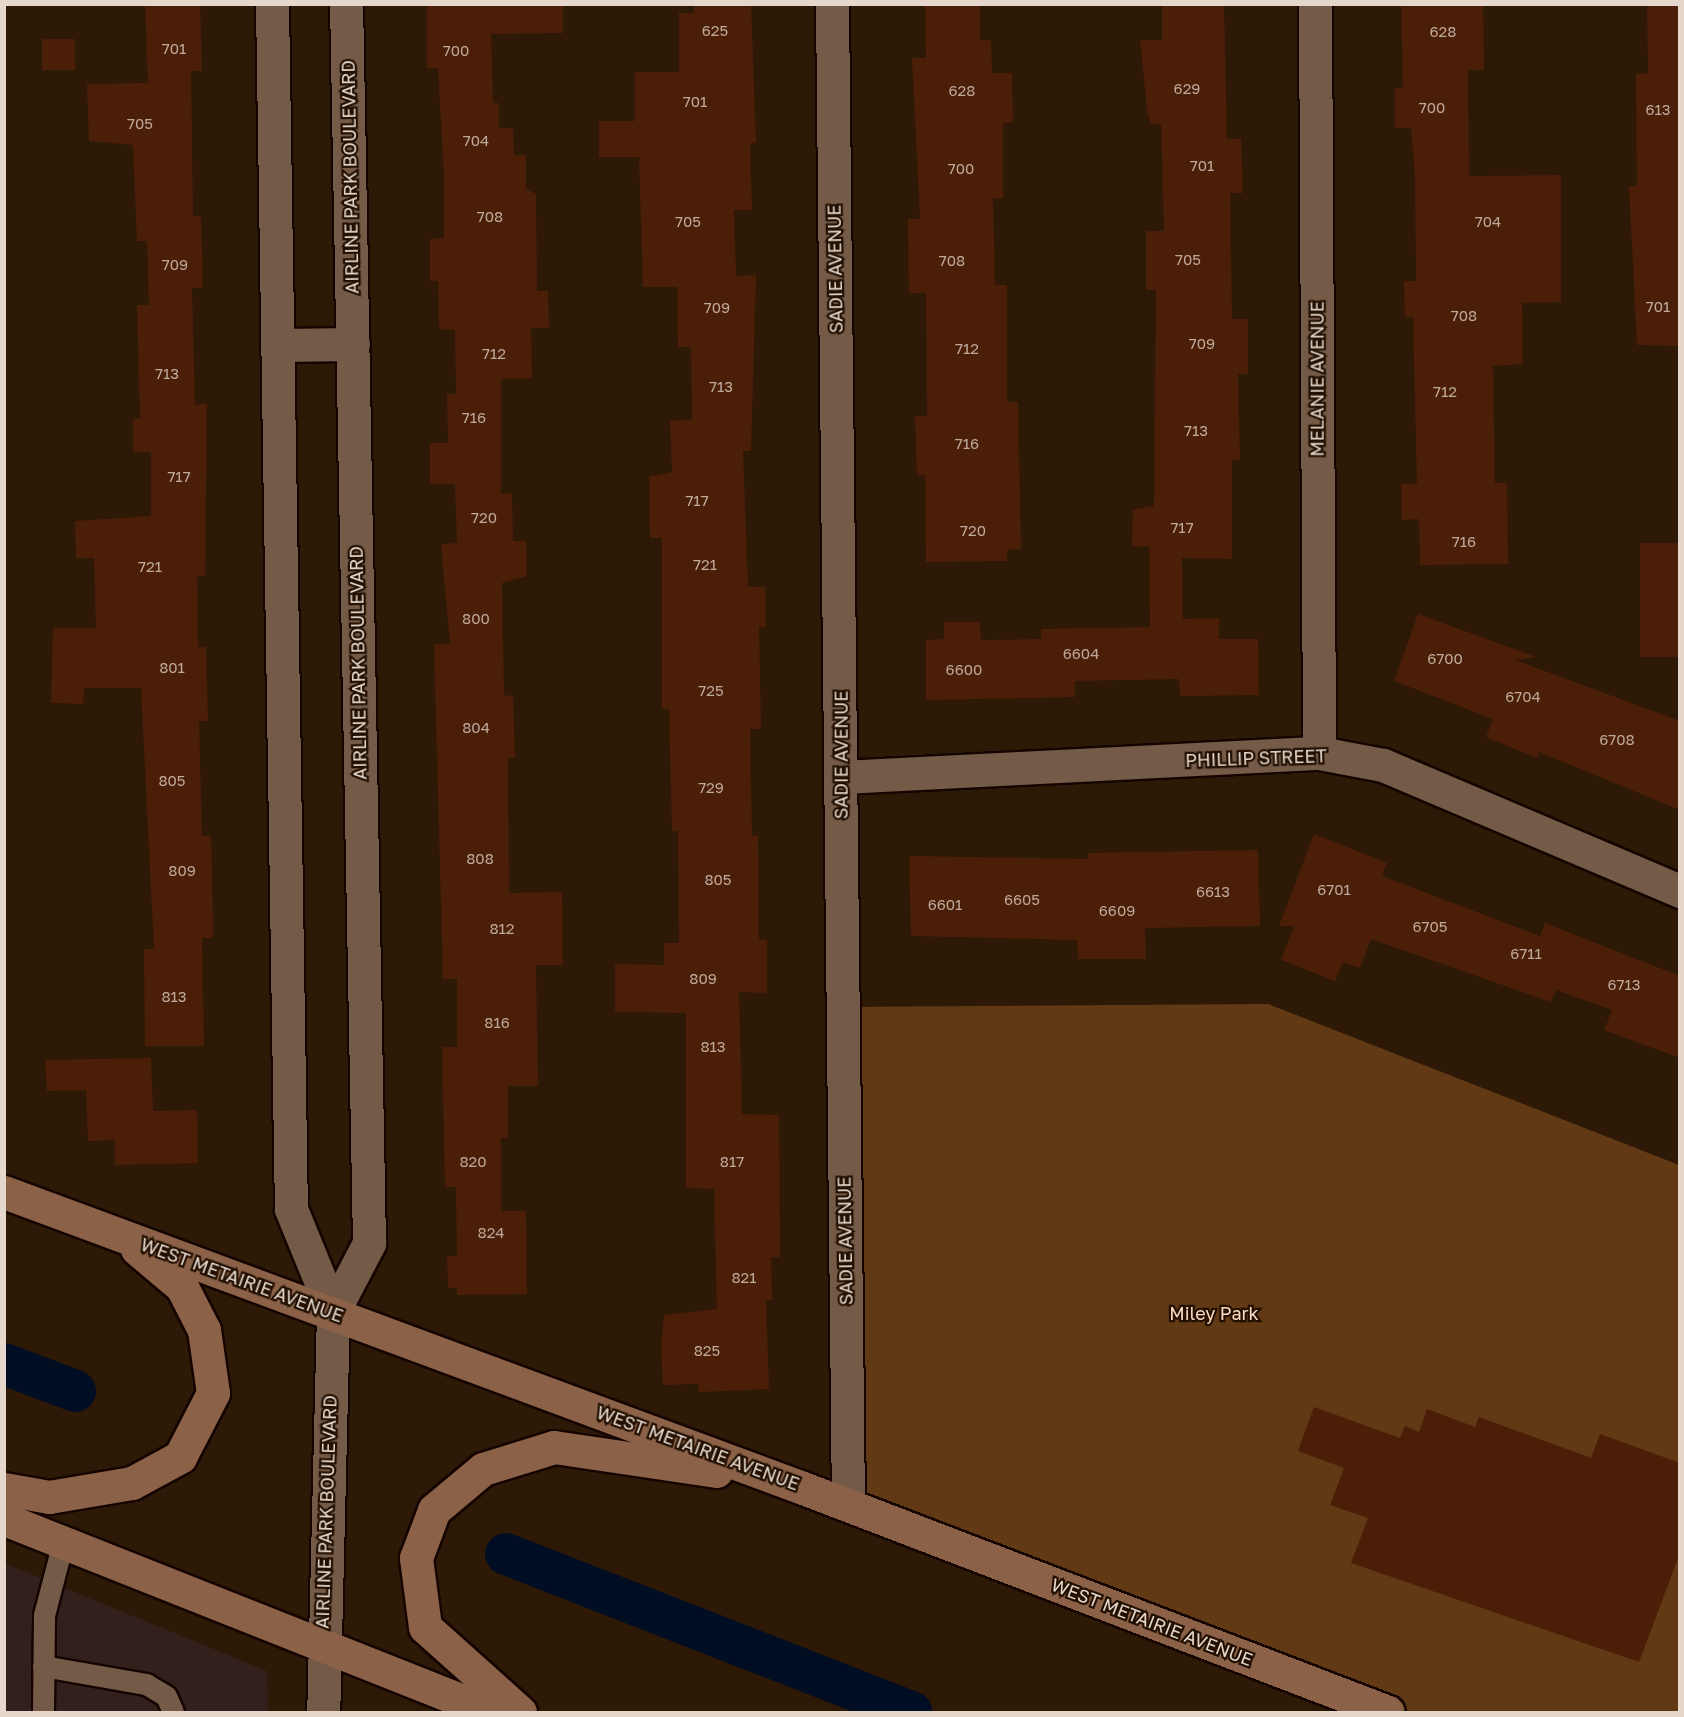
<!DOCTYPE html>
<style>
body{margin:0}
#map{position:relative;width:1684px;height:1717px;overflow:hidden;background:#2e1907;font-family:"Golos Text",sans-serif}
div>[style]{position:absolute}
.education>*{inset:0;background:#33201d}
.green>*{inset:0;background:#613a15}
.canal>*{height:42px;margin:-21px;padding:0 21px;transform-origin:21px;border-radius:21px;background:#000d23}
.building>*{inset:0;background:#4b1e08;transform-origin:0 0}
.roads{filter:drop-shadow(2px 0 #150400) drop-shadow(-2px 0 #150400) drop-shadow(0 2px #150400) drop-shadow(0 -2px #150400)}
.service>*{height:21px;margin:-10.5px;padding:0 10.5px;transform-origin:10.5px;border-radius:10.5px;background:#745b48}
.minor>*{height:33px;margin:-16.5px;padding:0 16.5px;transform-origin:16.5px;border-radius:16.5px;background:#745b48}
.tertiary>*{height:33px;margin:-16.5px;padding:0 16.5px;transform-origin:16.5px;border-radius:16.5px;background:#745b48}
.secondary>*{height:33px;margin:-16.5px;padding:0 16.5px;transform-origin:16.5px;border-radius:16.5px;background:#8b6247}
span{translate:-50% -50%;white-space:nowrap;text-align:center;line-height:1.15;-webkit-text-stroke:4.5px #231001;paint-order:stroke}
.number-label{font-size:15px;color:#bea99b}
.number-label span{-webkit-text-stroke-width:0}
.street-label{font-size:18px;color:#e5d7cc}
.park-label{font-size:18px;color:#fbdac0}
.frame{position:absolute;inset:0;border:6px solid #e5d7cc;pointer-events:none}
</style>
<div id="map">
<div class="education">
<div style="clip-path:polygon(4px 1563px,267px 1671px,268px 1712px,5px 1712px)"></div>
</div>
<div class="green">
<div style="clip-path:polygon(1268px 1004px,1679px 1165px,1679px 1712px,1402px 1712px,848px 1505px,842px 1007px)"></div>
</div>
<div class="canal">
<div style="left:4px;top:1364px;width:76px;rotate:20.8deg"></div>
<div style="left:506px;top:1554px;width:435px;rotate:21.3deg"></div>
</div>
<div class="building">
<div style="clip-path:polygon(145px 4px,200px 4px,202px 71px,191px 71px,193px 216px,201px 215px,203px 288px,192px 288px,195px 405px,207px 404px,205px 576px,197px 576px,198px 647px,206px 647px,208px 721px,199px 721px,202px 836px,211px 836px,213px 923px,213px 938px,202px 938px,204px 1046px,145px 1046px,144px 949px,154px 949px,141px 688px,84px 688px,83px 704px,51px 703px,53px 628px,96px 628px,94px 558px,76px 558px,75px 521px,151px 516px,151px 452px,133px 452px,133px 419px,140px 419px,137px 305px,149px 305px,147px 241px,137px 241px,133px 145px,89px 141px,87px 84px,148px 83px)"></div>
<div style="clip-path:polygon(427px 4px,563px 4px,563px 33px,491px 34px,493px 103px,499px 103px,499px 128px,513px 128px,514px 155px,526px 155px,526px 189px,536px 194px,537px 291px,548px 291px,549px 328px,531px 328px,532px 378px,501px 379px,501px 494px,512px 493px,513px 541px,526px 541px,527px 576px,502px 583px,504px 696px,513px 695px,515px 758px,508px 758px,509px 893px,562px 892px,563px 965px,536px 965px,538px 1086px,508px 1086px,508px 1138px,501px 1138px,501px 1211px,526px 1211px,527px 1294px,457px 1295px,457px 1288px,448px 1288px,447px 1256px,457px 1256px,456px 1187px,445px 1187px,442px 1047px,457px 1047px,457px 979px,443px 979px,434px 644px,450px 644px,441px 544px,457px 543px,455px 484px,430px 484px,430px 443px,448px 443px,447px 394px,456px 394px,455px 330px,439px 329px,438px 281px,430px 281px,430px 239px,444px 238px,444px 177px,438px 68px,427px 68px)"></div>
<div style="clip-path:polygon(694px 4px,751px 4px,756px 143px,750px 143px,752px 210px,734px 210px,736px 276px,756px 275px,751px 451px,743px 451px,748px 587px,765px 587px,766px 627px,759px 627px,761px 729px,750px 729px,752px 836px,758px 835px,759px 940px,767px 940px,767px 993px,739px 992px,742px 1114px,779px 1115px,780px 1257px,771px 1257px,772px 1300px,766px 1300px,769px 1389px,699px 1392px,698px 1384px,663px 1385px,661px 1347px,664px 1315px,717px 1309px,714px 1189px,686px 1188px,686px 1013px,615px 1012px,615px 964px,664px 965px,664px 943px,679px 943px,678px 831px,672px 831px,669px 709px,662px 709px,662px 538px,650px 538px,649px 477px,672px 472px,670px 421px,692px 420px,691px 347px,678px 347px,677px 287px,643px 287px,639px 157px,599px 157px,599px 121px,635px 121px,635px 72px,679px 72px,679px 13px,694px 13px)"></div>
<div style="clip-path:polygon(925px 4px,980px 4px,980px 40px,991px 40px,992px 73px,1012px 73px,1013px 122px,1003px 123px,1003px 198px,993px 198px,995px 285px,1007px 285px,1007px 402px,1018px 402px,1021px 549px,1007px 550px,1007px 561px,926px 562px,925px 475px,917px 475px,915px 416px,927px 416px,926px 293px,909px 293px,908px 219px,920px 219px,912px 58px,926px 58px)"></div>
<div style="clip-path:polygon(1162px 4px,1224px 4px,1227px 139px,1241px 139px,1243px 193px,1230px 193px,1232px 319px,1248px 319px,1248px 374px,1238px 374px,1240px 460px,1232px 460px,1232px 559px,1182px 558px,1183px 619px,1219px 618px,1219px 639px,1258px 639px,1259px 695px,1180px 696px,1179px 679px,1075px 681px,1075px 697px,926px 700px,926px 640px,944px 639px,944px 622px,980px 622px,981px 640px,1041px 639px,1041px 629px,1150px 627px,1149px 546px,1132px 547px,1133px 510px,1154px 506px,1156px 290px,1146px 290px,1146px 231px,1164px 231px,1161px 124px,1151px 124px,1147px 110px,1140px 40px,1162px 40px)"></div>
<div style="clip-path:polygon(1483px 4px,1484px 70px,1468px 70px,1469px 176px,1561px 175px,1561px 302px,1522px 303px,1523px 364px,1493px 366px,1495px 483px,1507px 483px,1508px 564px,1420px 565px,1419px 519px,1402px 520px,1401px 484px,1417px 484px,1413px 317px,1405px 317px,1404px 281px,1416px 281px,1415px 174px,1411px 128px,1395px 128px,1395px 88px,1403px 88px,1401px 6px)"></div>
<div style="clip-path:polygon(1647px 4px,1680px 4px,1680px 346px,1637px 345px,1629px 186px,1637px 186px,1636px 74px,1648px 73px)"></div>
<div style="left:42px;top:39px;width:33px;height:31px"></div>
<div style="left:1640px;top:543px;width:40px;height:114px"></div>
<div style="clip-path:polygon(1418px 614px,1536px 657px,1515px 660px,1680px 721px,1680px 810px,1539px 752px,1537px 758px,1486px 737px,1493px 719px,1394px 681px)"></div>
<div style="clip-path:polygon(1314px 834px,1387px 863px,1382px 876px,1540px 936px,1545px 923px,1680px 976px,1680px 1058px,1604px 1030px,1612px 1010px,1556px 990px,1551px 1002px,1371px 939px,1360px 968px,1343px 962px,1335px 981px,1281px 960px,1294px 926px,1279px 926px)"></div>
<div style="clip-path:polygon(1258px 850px,1260px 926px,1145px 928px,1146px 959px,1078px 959px,1077px 940px,911px 936px,909px 856px,1088px 859px,1088px 853px)"></div>
<div style="clip-path:polygon(151px 1058px,153px 1111px,197px 1110px,198px 1163px,115px 1165px,115px 1140px,88px 1141px,86px 1090px,47px 1091px,45px 1060px)"></div>
<div style="clip-path:polygon(1314px 1407px,1400px 1438px,1405px 1426px,1419px 1432px,1427px 1409px,1475px 1427px,1479px 1417px,1591px 1458px,1600px 1434px,1680px 1463px,1680px 1553px,1639px 1662px,1351px 1563px,1368px 1518px,1330px 1505px,1344px 1468px,1298px 1451px)"></div>
</div>
<div class="roads">
<div class="service">
<div style="left:43px;top:1666px;width:105px;rotate:9.9deg"></div>
<div style="left:146px;top:1684px;width:23px;rotate:31deg"></div>
<div style="left:166px;top:1696px;width:17px;rotate:66deg"></div>
<div style="left:43px;top:1712px;width:97px;rotate:-89.4deg"></div>
<div style="left:44px;top:1615px;width:75px;rotate:-75.4deg"></div>
</div>
<div class="minor">
<div style="left:832px;top:4px;width:1501px;rotate:89.39deg"></div>
<div style="left:1315px;top:4px;width:749px;rotate:89.69deg"></div>
<div style="left:842px;top:777px;width:478px;rotate:-2.9deg"></div>
<div style="left:1319px;top:753px;width:65px;rotate:10.6deg"></div>
<div style="left:1383px;top:765px;width:323px;rotate:23deg"></div>
</div>
<div class="tertiary">
<div style="left:272px;top:4px;width:1205px;rotate:89.1deg"></div>
<div style="left:291px;top:1209px;width:111px;rotate:67.8deg"></div>
<div style="left:333px;top:1312px;width:400px;rotate:91.4deg"></div>
<div style="left:278px;top:345px;width:75px;rotate:-0.8deg"></div>
<div style="left:333px;top:1312px;width:78px;rotate:-62.4deg"></div>
<div style="left:369px;top:1243px;width:1239px;rotate:-91.06deg"></div>
</div>
<div class="secondary">
<div style="left:4px;top:1192px;width:852px;rotate:20.33deg"></div>
<div style="left:803px;top:1488px;width:626px;rotate:20.95deg"></div>
<div style="left:4px;top:1489px;width:46px;rotate:10.1deg"></div>
<div style="left:49px;top:1497px;width:84px;rotate:-9.6deg"></div>
<div style="left:132px;top:1483px;width:55px;rotate:-28.4deg"></div>
<div style="left:180px;top:1457px;width:72px;rotate:-62.7deg"></div>
<div style="left:213px;top:1393px;width:64px;rotate:-98.1deg"></div>
<div style="left:204px;top:1330px;width:48px;rotate:-117.1deg"></div>
<div style="left:182px;top:1287px;width:59px;rotate:-139.8deg"></div>
<div style="left:4px;top:1519px;width:524px;rotate:21.62deg"></div>
<div style="left:520px;top:1712px;width:127px;rotate:-138.2deg"></div>
<div style="left:425px;top:1627px;width:70px;rotate:-97.4deg"></div>
<div style="left:416px;top:1558px;width:51px;rotate:-69.4deg"></div>
<div style="left:434px;top:1510px;width:64px;rotate:-39.9deg"></div>
<div style="left:483px;top:1469px;width:74px;rotate:-17.2deg"></div>
<div style="left:554px;top:1447px;width:164px;rotate:8.4deg"></div>
</div>
</div>
<div class="number-label">
<span style="left:715px;top:31px">625</span>
<span style="left:1443px;top:32px">628</span>
<span style="left:174px;top:49px">701</span>
<span style="left:456px;top:51px">700</span>
<span style="left:1187px;top:89px">629</span>
<span style="left:962px;top:91px">628</span>
<span style="left:695px;top:102px">701</span>
<span style="left:1432px;top:108px">700</span>
<span style="left:1658px;top:110px">613</span>
<span style="left:140px;top:124px">705</span>
<span style="left:476px;top:141px">704</span>
<span style="left:1202px;top:166px">701</span>
<span style="left:961px;top:169px">700</span>
<span style="left:490px;top:217px">708</span>
<span style="left:688px;top:222px">705</span>
<span style="left:1488px;top:222px">704</span>
<span style="left:1188px;top:260px">705</span>
<span style="left:952px;top:261px">708</span>
<span style="left:175px;top:265px">709</span>
<span style="left:1658px;top:307px">701</span>
<span style="left:717px;top:308px">709</span>
<span style="left:1464px;top:316px">708</span>
<span style="left:1202px;top:344px">709</span>
<span style="left:967px;top:349px">712</span>
<span style="left:494px;top:354px">712</span>
<span style="left:167px;top:374px">713</span>
<span style="left:721px;top:387px">713</span>
<span style="left:1445px;top:392px">712</span>
<span style="left:474px;top:418px">716</span>
<span style="left:1196px;top:431px">713</span>
<span style="left:967px;top:444px">716</span>
<span style="left:179px;top:477px">717</span>
<span style="left:697px;top:501px">717</span>
<span style="left:484px;top:518px">720</span>
<span style="left:1182px;top:528px">717</span>
<span style="left:973px;top:531px">720</span>
<span style="left:1464px;top:542px">716</span>
<span style="left:705px;top:565px">721</span>
<span style="left:150px;top:567px">721</span>
<span style="left:476px;top:619px">800</span>
<span style="left:1081px;top:654px">6604</span>
<span style="left:1445px;top:659px">6700</span>
<span style="left:172px;top:668px">801</span>
<span style="left:964px;top:670px">6600</span>
<span style="left:711px;top:691px">725</span>
<span style="left:1523px;top:697px">6704</span>
<span style="left:476px;top:728px">804</span>
<span style="left:1617px;top:740px">6708</span>
<span style="left:172px;top:781px">805</span>
<span style="left:711px;top:788px">729</span>
<span style="left:480px;top:859px">808</span>
<span style="left:182px;top:871px">809</span>
<span style="left:718px;top:880px">805</span>
<span style="left:1334px;top:890px">6701</span>
<span style="left:1213px;top:892px">6613</span>
<span style="left:1022px;top:900px">6605</span>
<span style="left:945px;top:905px">6601</span>
<span style="left:1117px;top:911px">6609</span>
<span style="left:1430px;top:927px">6705</span>
<span style="left:502px;top:929px">812</span>
<span style="left:1526px;top:954px">6711</span>
<span style="left:703px;top:979px">809</span>
<span style="left:1624px;top:985px">6713</span>
<span style="left:174px;top:997px">813</span>
<span style="left:497px;top:1023px">816</span>
<span style="left:713px;top:1047px">813</span>
<span style="left:473px;top:1162px">820</span>
<span style="left:732px;top:1162px">817</span>
<span style="left:491px;top:1233px">824</span>
<span style="left:744px;top:1278px">821</span>
<span style="left:707px;top:1351px">825</span>
</div>
<div class="street-label">
<span style="left:350px;top:177px;rotate:-91deg">AIRLINE PARK BOULEVARD</span>
<span style="left:835px;top:269px;rotate:-91deg">SADIE AVENUE</span>
<span style="left:1317px;top:379px;rotate:-90deg">MELANIE AVENUE</span>
<span style="left:358px;top:663px;rotate:-91deg">AIRLINE PARK BOULEVARD</span>
<span style="left:841px;top:755px;rotate:-90deg">SADIE AVENUE</span>
<span style="left:1256px;top:758px;rotate:-2deg">PHILLIP STREET</span>
<span style="left:845px;top:1241px;rotate:-91deg">SADIE AVENUE</span>
<span style="left:242px;top:1280px;rotate:20deg">WEST METAIRIE AVENUE</span>
<span style="left:698px;top:1448px;rotate:20deg">WEST METAIRIE AVENUE</span>
<span style="left:326px;top:1512px;rotate:-88deg">AIRLINE PARK BOULEVARD</span>
<span style="left:1152px;top:1622px;rotate:21deg">WEST METAIRIE AVENUE</span>
</div>
<div class="park-label">
<span style="left:1214px;top:1313px">Miley Park</span>
</div>
<div class="frame"></div>
</div>
